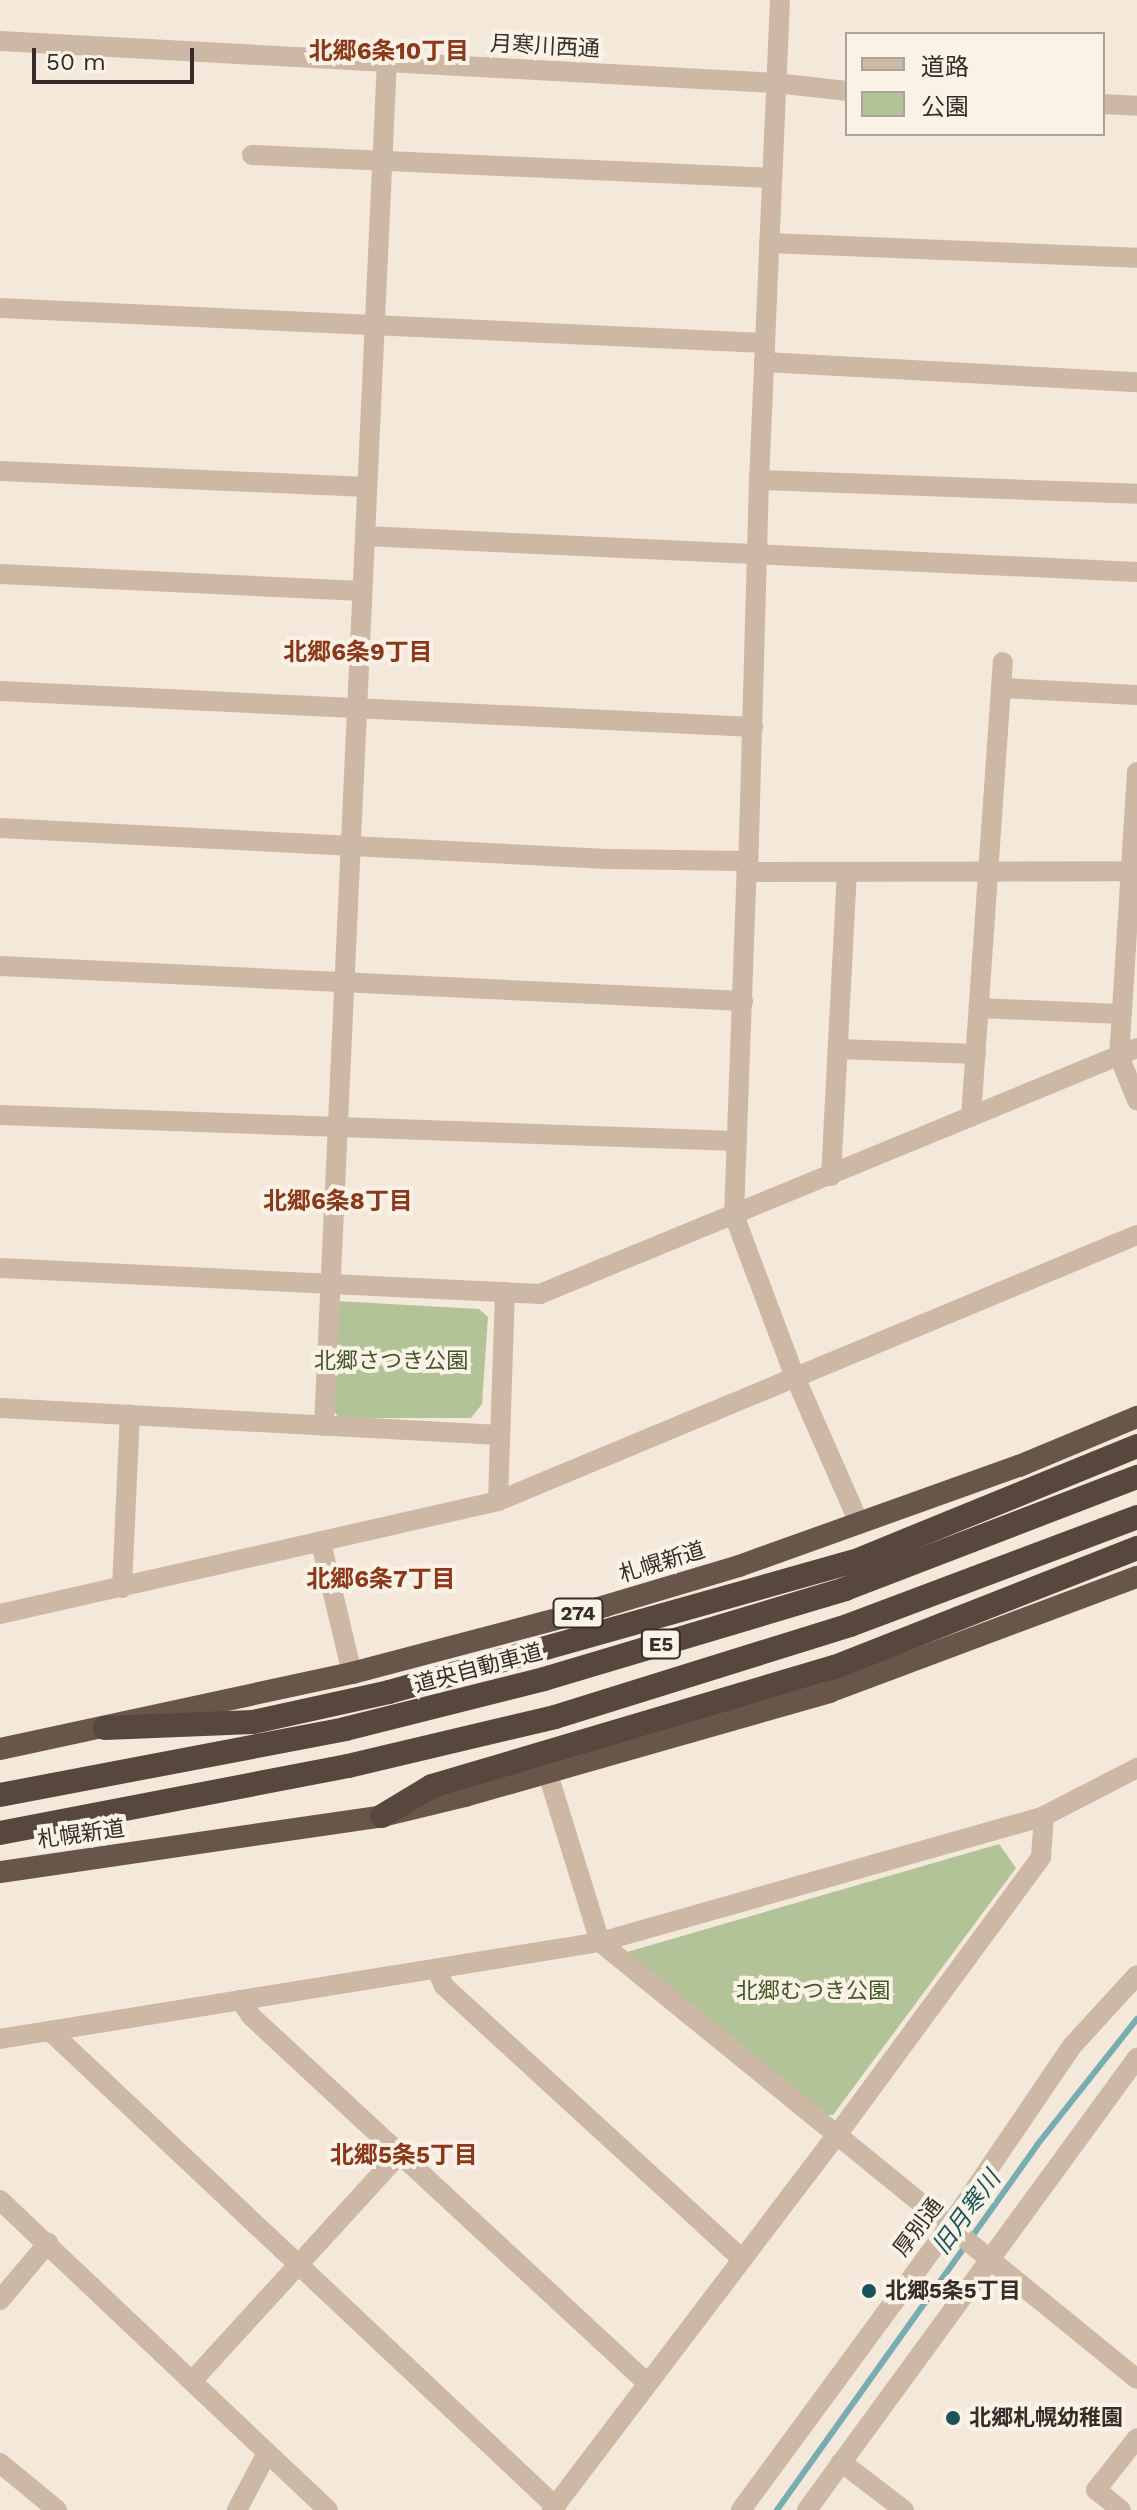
<!DOCTYPE html>
<meta charset="utf-8">
<style>
body{margin:0}
#map{position:relative;width:1137px;height:2510px;overflow:hidden;background:#f3e8d9;font-family:"Work Sans","Noto Sans JP",sans-serif}
div>[style]{position:absolute}
.green>*{inset:0;background:#b3c398}
.stream>*{height:6px;margin:-3px;padding:0 3px;transform-origin:3px;border-radius:3px;background:#77adb2}
.minor>*{height:20px;margin:-10px;padding:0 10px;transform-origin:10px;border-radius:10px;background:#ccb8a5}
.tertiary>*{height:20px;margin:-10px;padding:0 10px;transform-origin:10px;border-radius:10px;background:#ccb8a5}
.trunk>*{height:22px;margin:-11px;padding:0 11px;transform-origin:11px;border-radius:11px;background:#69564a}
.motorway>*{height:24px;margin:-12px;padding:0 12px;transform-origin:12px;border-radius:12px;background:#58473d}
.dots>*{width:22px;height:22px;translate:-50% -50%;box-sizing:border-box;border:4px solid #faf2e6;border-radius:50%}
span{translate:-50% -50%;white-space:nowrap;text-align:center;line-height:1.15;-webkit-text-stroke:8px #faf2e6;paint-order:stroke}
.shield-label span{padding:2px 6px;background:#faf2e6;border:2px solid;border-radius:6px;-webkit-text-stroke-width:0}
.shield-label{font-size:20px;color:#372c27;font-weight:700}
.street-label{font-size:22px;color:#372c27}
.park-label{font-size:22px;color:#445729}
.poi-label{font-size:22px;color:#372c27;font-weight:700}
.left{translate:0 -50%;text-align:left}
.neighbourhood-label{font-size:24px;color:#8b391a;font-weight:700}
.water-label{font-size:24px;color:#19545b;font-style:italic}
.legend{position:absolute;left:845px;top:32px;width:260px;height:104px;box-sizing:border-box;background:#faf2e6;border:2px solid #aca39a;margin:0;padding:10px 14px;list-style:none;font-size:24px;color:#372c27}
.legend li{display:flex;align-items:center;gap:16px;height:40px}
.legend b{width:40px;border:2px solid #aca39a}
.scale{position:absolute;left:32px;top:48px;width:162px;height:36px;box-sizing:border-box;border:4px solid #372c27;border-top:0;padding-left:10px;font-size:24px;line-height:28px;white-space:nowrap;color:#372c27;-webkit-text-stroke:6px #faf2e6;paint-order:stroke}
</style>
<div id="map">
<div class="green">
<div style="clip-path:polygon(336px 1301px,479px 1309px,488px 1317px,482px 1404px,471px 1418px,339px 1418px,332px 1409px)"></div>
<div style="clip-path:polygon(999px 1844px,1016px 1868px,833px 2115px,820px 2115px,627px 1952px)"></div>
</div>
<div class="stream">
<div style="left:777px;top:2510px;width:448px;rotate:-54.5deg"></div>
<div style="left:1037px;top:2145px;width:161px;rotate:-51.6deg"></div>
</div>
<div class="minor">
<div style="left:780px;top:0;width:480px;rotate:92.5deg"></div>
<div style="left:759px;top:480px;width:392px;rotate:91.6deg"></div>
<div style="left:748px;top:872px;width:389px;rotate:-0.1deg"></div>
<div style="left:252px;top:155px;width:521px;rotate:2.53deg"></div>
<div style="left:769px;top:243px;width:368px;rotate:2.3deg"></div>
<div style="left:0;top:308px;width:766px;rotate:2.62deg"></div>
<div style="left:764px;top:362px;width:374px;rotate:3.1deg"></div>
<div style="left:0;top:471px;width:367px;rotate:2.5deg"></div>
<div style="left:759px;top:480px;width:378px;rotate:2.1deg"></div>
<div style="left:365px;top:536px;width:773px;rotate:2.67deg"></div>
<div style="left:0;top:574px;width:362px;rotate:2.7deg"></div>
<div style="left:1002px;top:688px;width:135px;rotate:3deg"></div>
<div style="left:0;top:691px;width:754px;rotate:2.74deg"></div>
<div style="left:1137px;top:772px;width:285px;rotate:93.6deg"></div>
<div style="left:1119px;top:1056px;width:48px;rotate:67.8deg"></div>
<div style="left:0;top:828px;width:608px;rotate:2.92deg"></div>
<div style="left:607px;top:859px;width:140px;rotate:0.8deg"></div>
<div style="left:747px;top:861px;width:354px;rotate:92.1deg"></div>
<div style="left:734px;top:1215px;width:173px;rotate:69.4deg"></div>
<div style="left:795px;top:1377px;width:159px;rotate:66.3deg"></div>
<div style="left:0;top:966px;width:744px;rotate:2.7deg"></div>
<div style="left:979px;top:1008px;width:141px;rotate:2.4deg"></div>
<div style="left:838px;top:1049px;width:138px;rotate:2.1deg"></div>
<div style="left:0;top:1115px;width:737px;rotate:2.02deg"></div>
<div style="left:971px;top:1117px;width:456px;rotate:-86deg"></div>
<div style="left:831px;top:1176px;width:303px;rotate:-87deg"></div>
<div style="left:0;top:1268px;width:541px;rotate:2.76deg"></div>
<div style="left:540px;top:1294px;width:646px;rotate:-22.39deg"></div>
<div style="left:0;top:1408px;width:500px;rotate:3.1deg"></div>
<div style="left:324px;top:1426px;width:1365px;rotate:-87.36deg"></div>
<div style="left:498px;top:1501px;width:209px;rotate:-88.1deg"></div>
<div style="left:321px;top:1543px;width:134px;rotate:76.6deg"></div>
<div style="left:122px;top:1588px;width:174px;rotate:-87.4deg"></div>
<div style="left:0;top:1614px;width:511px;rotate:-12.78deg"></div>
<div style="left:498px;top:1501px;width:692px;rotate:-22.6deg"></div>
<div style="left:548px;top:1774px;width:176px;rotate:72.8deg"></div>
<div style="left:600px;top:1942px;width:692px;rotate:39.14deg"></div>
<div style="left:437px;top:1970px;width:17px;rotate:66deg"></div>
<div style="left:444px;top:1986px;width:404px;rotate:42.5deg"></div>
<div style="left:240px;top:2000px;width:19px;rotate:55deg"></div>
<div style="left:251px;top:2016px;width:540px;rotate:42.82deg"></div>
<div style="left:51px;top:2032px;width:692px;rotate:43.24deg"></div>
<div style="left:0;top:2039px;width:608px;rotate:-9.18deg"></div>
<div style="left:600px;top:1942px;width:462px;rotate:-15.8deg"></div>
<div style="left:1044px;top:1816px;width:105px;rotate:-27.3deg"></div>
<div style="left:0;top:2200px;width:451px;rotate:43.4deg"></div>
<div style="left:0;top:2300px;width:75px;rotate:-49.9deg"></div>
<div style="left:193px;top:2380px;width:309px;rotate:-47.6deg"></div>
<div style="left:841px;top:2462px;width:79px;rotate:37.3deg"></div>
<div style="left:0;top:2463px;width:74px;rotate:39.5deg"></div>
<div style="left:237px;top:2510px;width:64px;rotate:-62.2deg"></div>
<div style="left:552px;top:2510px;width:471px;rotate:-52.8deg"></div>
<div style="left:837px;top:2135px;width:345px;rotate:-53.7deg"></div>
<div style="left:1041px;top:1857px;width:41px;rotate:-85.8deg"></div>
<div style="left:1121px;top:2510px;width:32px;rotate:-141deg"></div>
<div style="left:1096px;top:2490px;width:66px;rotate:-51.7deg"></div>
</div>
<div class="tertiary">
<div style="left:0;top:41px;width:776px;rotate:3.1deg"></div>
<div style="left:775px;top:83px;width:72px;rotate:6.3deg"></div>
<div style="left:1103px;top:104px;width:34px;rotate:3deg"></div>
<div style="left:741px;top:2510px;width:351px;rotate:-53.7deg"></div>
<div style="left:949px;top:2227px;width:219px;rotate:-55.8deg"></div>
<div style="left:1072px;top:2046px;width:96px;rotate:-47.5deg"></div>
<div style="left:807px;top:2510px;width:560px;rotate:-53.87deg"></div>
</div>
<div class="trunk">
<div style="left:0;top:1749px;width:360px;rotate:-12.2deg"></div>
<div style="left:352px;top:1673px;width:262px;rotate:-14.8deg"></div>
<div style="left:605px;top:1606px;width:140px;rotate:-16.6deg"></div>
<div style="left:739px;top:1566px;width:297px;rotate:-19.7deg"></div>
<div style="left:1019px;top:1466px;width:128px;rotate:-22.6deg"></div>
<div style="left:0;top:1872px;width:386px;rotate:-8.3deg"></div>
<div style="left:382px;top:1816px;width:85px;rotate:-13.5deg"></div>
<div style="left:465px;top:1796px;width:379px;rotate:-15.9deg"></div>
<div style="left:829px;top:1692px;width:329px;rotate:-20.5deg"></div>
</div>
<div class="motorway">
<div style="left:105px;top:1728px;width:148px;rotate:-2.3deg"></div>
<div style="left:253px;top:1722px;width:139px;rotate:-12.4deg"></div>
<div style="left:389px;top:1692px;width:482px;rotate:-15.7deg"></div>
<div style="left:853px;top:1562px;width:307px;rotate:-22.2deg"></div>
<div style="left:0;top:1795px;width:351px;rotate:-10.8deg"></div>
<div style="left:345px;top:1729px;width:205px;rotate:-14.1deg"></div>
<div style="left:544px;top:1679px;width:314px;rotate:-16.6deg"></div>
<div style="left:845px;top:1589px;width:313px;rotate:-21deg"></div>
<div style="left:382px;top:1816px;width:58px;rotate:-31deg"></div>
<div style="left:432px;top:1786px;width:420px;rotate:-16.5deg"></div>
<div style="left:835px;top:1667px;width:325px;rotate:-21.5deg"></div>
<div style="left:0;top:1833px;width:354px;rotate:-10.9deg"></div>
<div style="left:348px;top:1766px;width:213px;rotate:-13.3deg"></div>
<div style="left:555px;top:1717px;width:309px;rotate:-17.3deg"></div>
<div style="left:850px;top:1625px;width:307px;rotate:-20.6deg"></div>
</div>
<div class="dots">
<div style="left:869px;top:2291px;background:#19545b"></div>
<div style="left:953px;top:2418px;background:#19545b"></div>
</div>
<div class="shield-label">
<span style="left:578px;top:1613px">274</span>
<span style="left:661px;top:1644px">E5</span>
</div>
<div class="street-label">
<span style="left:545px;top:46px;rotate:3deg">月寒川西通</span>
<span style="left:662px;top:1562px;rotate:-17deg">札幌新道</span>
<span style="left:478px;top:1668px;rotate:-15deg">道央自動車道</span>
<span style="left:81px;top:1834px;rotate:-8deg">札幌新道</span>
<span style="left:918px;top:2227px;rotate:-53deg">厚別通</span>
</div>
<div class="park-label">
<span style="left:391px;top:1361px">北郷さつき公園</span>
<span style="left:813px;top:1991px">北郷むつき公園</span>
</div>
<div class="poi-label">
<span class="left" style="left:885px;top:2291px">北郷5条5丁目</span>
<span class="left" style="left:969px;top:2418px">北郷札幌幼稚園</span>
</div>
<div class="neighbourhood-label">
<span style="left:389px;top:52px">北郷6条10丁目</span>
<span style="left:358px;top:653px">北郷6条9丁目</span>
<span style="left:338px;top:1202px">北郷6条8丁目</span>
<span style="left:381px;top:1580px">北郷6条7丁目</span>
<span style="left:404px;top:2156px">北郷5条5丁目</span>
</div>
<div class="water-label">
<span style="left:967px;top:2213px;rotate:-54deg">旧月寒川</span>
</div>
<ul class="legend">
<li><b style="height:10px;background:#ccb8a5"></b>道路</li>
<li><b style="height:22px;background:#b3c398"></b>公園</li>
</ul>
<div class="scale">50 m</div>
</div>
